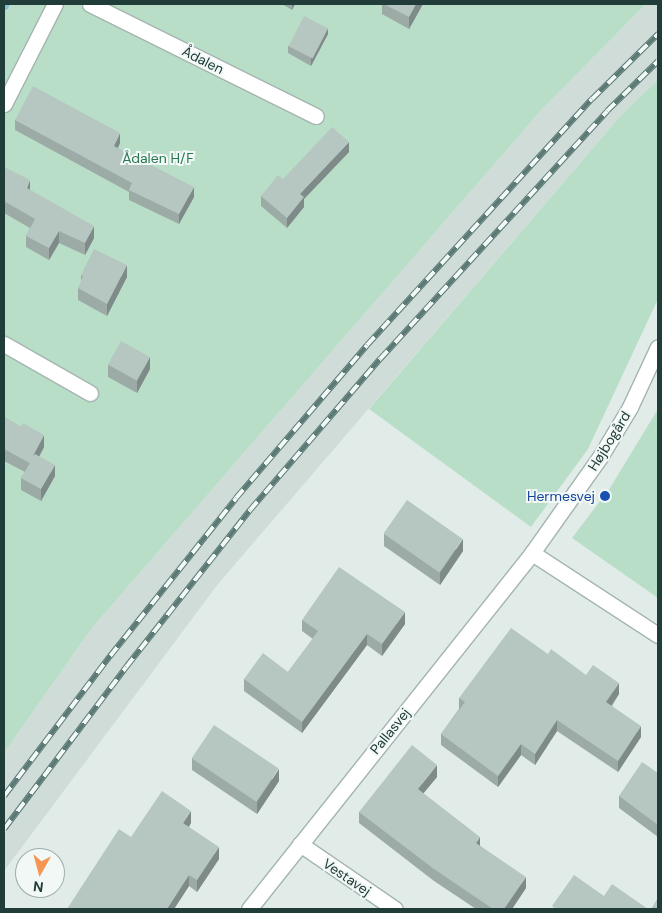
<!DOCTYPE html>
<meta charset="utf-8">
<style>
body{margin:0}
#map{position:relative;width:662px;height:913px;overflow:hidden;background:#e1ece9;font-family:"DM Sans",sans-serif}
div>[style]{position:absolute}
.built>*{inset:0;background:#cfdcd8}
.green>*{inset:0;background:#b9dec8}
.stream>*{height:9px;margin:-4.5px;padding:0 4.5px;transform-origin:4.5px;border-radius:4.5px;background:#86bcd3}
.roads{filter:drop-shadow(1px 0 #a4b4b1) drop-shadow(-1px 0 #a4b4b1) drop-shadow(0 1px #a4b4b1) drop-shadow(0 -1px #a4b4b1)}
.street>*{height:15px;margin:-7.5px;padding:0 7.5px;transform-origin:7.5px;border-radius:7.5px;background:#fff}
.rail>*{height:5.5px;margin-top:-2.75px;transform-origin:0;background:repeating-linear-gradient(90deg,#f1f8f6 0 11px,#5b7975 0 22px);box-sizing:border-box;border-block:1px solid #5b7975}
.wall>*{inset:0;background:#9daba7}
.shaded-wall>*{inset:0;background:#7f8b88}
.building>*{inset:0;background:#b6c7c2;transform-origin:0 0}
.dots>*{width:14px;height:14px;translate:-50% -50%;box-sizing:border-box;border:2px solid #f1f8f6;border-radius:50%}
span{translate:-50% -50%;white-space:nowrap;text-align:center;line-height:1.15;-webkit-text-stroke:4px #f1f8f6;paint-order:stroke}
.street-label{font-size:14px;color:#213d3a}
.park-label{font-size:14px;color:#297652}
.transit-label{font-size:14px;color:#164399}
.right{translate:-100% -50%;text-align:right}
.frame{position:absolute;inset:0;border:5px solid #213d3a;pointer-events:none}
.north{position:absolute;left:15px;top:848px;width:50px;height:50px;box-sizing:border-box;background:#f1f8f6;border:1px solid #9eadab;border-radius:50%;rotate:187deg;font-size:14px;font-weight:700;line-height:20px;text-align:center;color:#213d3a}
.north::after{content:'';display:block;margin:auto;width:18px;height:22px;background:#f79554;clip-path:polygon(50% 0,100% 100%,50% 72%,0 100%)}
</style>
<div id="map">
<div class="built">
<div style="clip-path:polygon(646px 4px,658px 4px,658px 80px,622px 114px,218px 584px,4px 871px,4px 753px,91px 629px,543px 108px)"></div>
</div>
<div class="green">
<div style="clip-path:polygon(4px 4px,646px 4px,543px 108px,91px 629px,4px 753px)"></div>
<div style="clip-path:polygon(658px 80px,658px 299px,588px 449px,531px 527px,369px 409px,622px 114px)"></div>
<div style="clip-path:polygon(658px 409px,658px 598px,572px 538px,610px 488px)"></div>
</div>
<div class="stream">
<div style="left:4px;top:5px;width:1px;rotate:-90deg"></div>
</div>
<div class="roads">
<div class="street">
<div style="left:90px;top:4px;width:252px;rotate:26.4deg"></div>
<div style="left:4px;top:104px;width:112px;rotate:-63deg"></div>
<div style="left:4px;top:344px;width:99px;rotate:29.7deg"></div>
<div style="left:532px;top:553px;width:150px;rotate:33.1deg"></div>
<div style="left:300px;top:844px;width:115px;rotate:34.4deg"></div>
<div style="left:249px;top:909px;width:455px;rotate:-51.5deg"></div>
<div style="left:532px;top:553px;width:118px;rotate:-54.7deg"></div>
<div style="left:600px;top:457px;width:58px;rotate:-59deg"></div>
<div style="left:630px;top:407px;width:66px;rotate:-65deg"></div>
</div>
</div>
<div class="rail">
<div style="left:4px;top:796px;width:176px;rotate:-52.9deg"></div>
<div style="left:110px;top:656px;width:202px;rotate:-51.4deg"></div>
<div style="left:236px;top:498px;width:201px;rotate:-49.4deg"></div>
<div style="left:367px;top:345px;width:333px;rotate:-47.6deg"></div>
<div style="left:592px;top:99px;width:93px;rotate:-44.6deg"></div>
<div style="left:4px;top:829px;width:203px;rotate:-53deg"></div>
<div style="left:126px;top:667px;width:200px;rotate:-51.7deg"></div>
<div style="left:250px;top:510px;width:199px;rotate:-49.3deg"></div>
<div style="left:380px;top:359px;width:336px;rotate:-47.5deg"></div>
<div style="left:607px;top:111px;width:71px;rotate:-44.4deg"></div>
</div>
<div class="wall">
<div style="clip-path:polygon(282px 4px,295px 4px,292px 10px)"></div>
<div style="clip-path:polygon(382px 4px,423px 4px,409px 29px,382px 14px)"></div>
<div style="clip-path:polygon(328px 34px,311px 66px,288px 53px,288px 46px)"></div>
<div style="clip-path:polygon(15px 120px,120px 143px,118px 148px,194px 197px,179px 224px,129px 200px,129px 192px,15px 130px)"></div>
<div style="clip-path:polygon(349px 152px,304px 199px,304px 207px,287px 228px,261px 206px,261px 196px,283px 179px)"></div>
<div style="clip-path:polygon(4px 167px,30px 190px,94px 238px,85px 255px,59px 243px,49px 260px,26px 247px,26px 236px,30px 228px,4px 213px)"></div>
<div style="clip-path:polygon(81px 275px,127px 277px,107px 316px,78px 300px,78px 288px,81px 282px)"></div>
<div style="clip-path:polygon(108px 365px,150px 369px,137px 393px,108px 377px)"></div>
<div style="clip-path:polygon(4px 417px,21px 427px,44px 447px,39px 457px,55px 476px,41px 501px,21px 490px,21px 478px,25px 472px,4px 461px)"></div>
<div style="clip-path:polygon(384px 534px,463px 551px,440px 585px,384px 546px)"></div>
<div style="clip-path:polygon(302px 620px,405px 624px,382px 656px,367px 645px,302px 733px,244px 691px,244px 679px,288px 672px,313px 639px,302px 631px)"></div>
<div style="clip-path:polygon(586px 675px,619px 694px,612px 706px,641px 737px,618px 772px,557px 731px,535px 765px,521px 755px,498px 787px,441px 745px,441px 734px,459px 709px,459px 698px)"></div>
<div style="clip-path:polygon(192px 758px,279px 781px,257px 814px,192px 770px)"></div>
<div style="clip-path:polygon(658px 773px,658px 837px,619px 808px,619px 796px)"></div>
<div style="clip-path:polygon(437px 777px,423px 793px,526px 888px,512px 909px,476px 909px,434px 881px,359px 823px,359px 812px)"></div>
<div style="clip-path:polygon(191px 823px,189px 827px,219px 859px,197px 892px,189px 886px,174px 909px,67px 909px,131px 837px)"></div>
</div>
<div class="shaded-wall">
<div style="clip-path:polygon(292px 4px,295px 4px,292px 10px)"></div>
<div style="clip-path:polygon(416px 4px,423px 4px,409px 29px,409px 17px)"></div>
<div style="clip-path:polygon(328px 28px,328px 34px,311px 66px,311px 59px)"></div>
<div style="clip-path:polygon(120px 133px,120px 143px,114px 156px,114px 146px)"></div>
<div style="clip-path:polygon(349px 142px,349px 152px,304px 199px,304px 207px,287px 228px,287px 218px,300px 194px)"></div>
<div style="clip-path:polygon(30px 180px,30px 192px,27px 188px)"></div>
<div style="clip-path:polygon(194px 187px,194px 197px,179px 224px,179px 214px)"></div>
<div style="clip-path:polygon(94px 226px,94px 238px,85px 255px,85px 243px)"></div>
<div style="clip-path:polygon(59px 231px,59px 243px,49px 260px,49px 248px)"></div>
<div style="clip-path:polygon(127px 265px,127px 277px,107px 316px,107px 304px)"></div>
<div style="clip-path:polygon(150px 357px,150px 369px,137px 393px,137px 381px)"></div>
<div style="clip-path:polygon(44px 435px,44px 447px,33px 468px,33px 456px)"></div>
<div style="clip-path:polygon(55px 465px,55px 476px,41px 501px,41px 489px)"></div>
<div style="clip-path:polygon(463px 539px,463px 551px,440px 585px,440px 573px)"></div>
<div style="clip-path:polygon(405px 612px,405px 624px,382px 656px,382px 644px)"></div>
<div style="clip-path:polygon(367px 634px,367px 645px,302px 733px,302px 722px)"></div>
<div style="clip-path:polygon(619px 683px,619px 694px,606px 713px,606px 702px)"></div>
<div style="clip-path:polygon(557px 720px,557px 731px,535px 765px,535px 754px)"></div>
<div style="clip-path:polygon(641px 726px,641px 737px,618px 772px,618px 761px)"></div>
<div style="clip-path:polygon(521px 744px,521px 755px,498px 787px,498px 776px)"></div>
<div style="clip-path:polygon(437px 765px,437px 777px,418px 800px,418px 789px)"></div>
<div style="clip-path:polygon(279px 769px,279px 781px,257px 814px,257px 802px)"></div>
<div style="clip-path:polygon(191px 811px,191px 823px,183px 835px,183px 823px)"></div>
<div style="clip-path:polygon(480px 837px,480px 849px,476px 843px)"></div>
<div style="clip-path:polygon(219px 847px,219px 859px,197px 892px,197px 880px)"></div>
<div style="clip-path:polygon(189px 875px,189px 886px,174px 909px,167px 909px)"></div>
<div style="clip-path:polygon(526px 877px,526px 888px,512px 909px,504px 909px)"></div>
</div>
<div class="building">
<div style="clip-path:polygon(384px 4px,416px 4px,409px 17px)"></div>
<div style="left:304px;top:16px;width:27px;height:34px;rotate:27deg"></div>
<div style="clip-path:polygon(33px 86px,120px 133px,114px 146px,194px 187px,179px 214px,129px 190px,132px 183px,15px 120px)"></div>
<div style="clip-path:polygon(332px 127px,349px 142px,300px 194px,304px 197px,287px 218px,261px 196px,278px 175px,283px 179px)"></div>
<div style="clip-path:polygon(4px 167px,30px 180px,27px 188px,94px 226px,85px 243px,59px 231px,49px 248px,26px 236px,35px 219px,4px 201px)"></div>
<div style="clip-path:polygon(94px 249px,127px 265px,107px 304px,78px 288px,83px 276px,81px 275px)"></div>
<div style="left:121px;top:341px;width:33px;height:27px;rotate:29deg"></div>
<div style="clip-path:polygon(4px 417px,21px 427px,23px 423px,44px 435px,33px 456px,35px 454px,55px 465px,41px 489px,21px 478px,30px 463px,4px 449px)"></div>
<div style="left:407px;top:500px;width:68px;height:41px;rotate:35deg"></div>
<div style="clip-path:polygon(339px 567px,405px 612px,382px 644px,367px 634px,302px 722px,244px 679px,263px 653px,288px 672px,318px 631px,302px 620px)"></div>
<div style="clip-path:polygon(511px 628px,548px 654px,551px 649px,586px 675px,593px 665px,619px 683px,606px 702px,641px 726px,618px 761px,557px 720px,535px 754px,521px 744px,498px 776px,441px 734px,465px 702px,459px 698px)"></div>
<div style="left:214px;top:725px;width:78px;height:40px;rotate:34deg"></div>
<div style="clip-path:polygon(412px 745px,437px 765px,418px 789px,480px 837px,476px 843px,526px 877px,504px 909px,493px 909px,434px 869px,359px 812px)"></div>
<div style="clip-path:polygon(642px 762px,658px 773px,658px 825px,619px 796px)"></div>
<div style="clip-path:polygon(162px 791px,191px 811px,183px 823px,219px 847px,197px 880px,189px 875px,167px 909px,67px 909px,119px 829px,131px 837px)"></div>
<div style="clip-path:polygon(574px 875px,604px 896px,612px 884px,648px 909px,556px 909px,552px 906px)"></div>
<div style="clip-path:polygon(658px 898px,658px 909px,651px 909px)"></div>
</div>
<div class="dots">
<div style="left:605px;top:496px;background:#1a4fb4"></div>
</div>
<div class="street-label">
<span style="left:203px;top:60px;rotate:27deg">Ådalen</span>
<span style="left:609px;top:441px;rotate:-58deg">Højbogård</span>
<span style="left:390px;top:731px;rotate:-51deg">Pallasvej</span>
<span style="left:347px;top:877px;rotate:34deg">Vestavej</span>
</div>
<div class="park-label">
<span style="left:158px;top:158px">Ådalen H/F</span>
</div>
<div class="transit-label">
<span class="right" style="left:595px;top:496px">Hermesvej</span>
</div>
<div class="frame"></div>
<div class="north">N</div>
</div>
